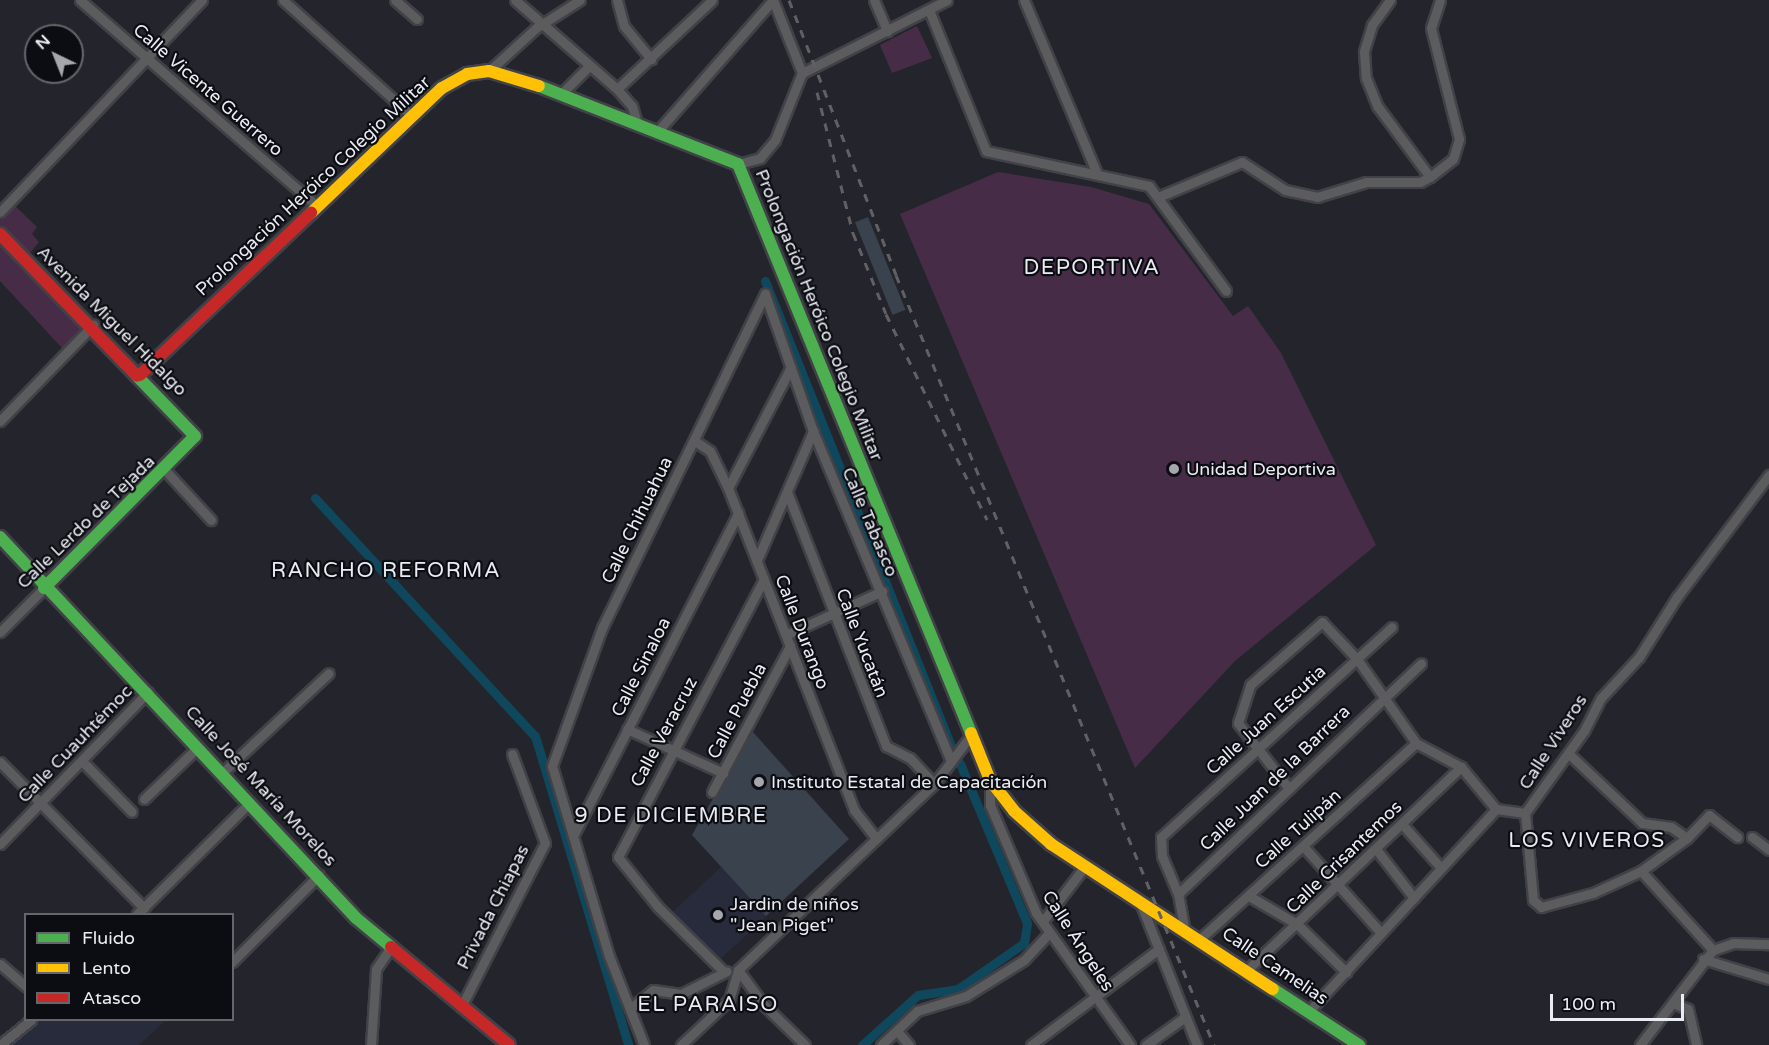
<!DOCTYPE html>
<meta charset="utf-8">
<style>
body{margin:0}
#map{position:relative;width:1769px;height:1045px;overflow:hidden;background:#24252c;font-family:"Varela Round",sans-serif}
div>[style]{position:absolute}
.built>*{inset:0;background:#282b3b;transform-origin:0 0}
.green>*{inset:0;background:#472c47}
.canal>*{height:9px;margin:-4.5px;padding:0 4.5px;transform-origin:4.5px;border-radius:4.5px;background:#0f485c}
.building>*{inset:0;background:#3a424e;transform-origin:0 0}
.roads{filter:drop-shadow(2px 0 #414247) drop-shadow(-2px 0 #414247) drop-shadow(0 2px #414247) drop-shadow(0 -2px #414247)}
.street>*{height:9px;margin:-4.5px;padding:0 4.5px;transform-origin:4.5px;border-radius:4.5px;background:#5c5b5e}
.fast>*{height:12px;margin:-6px;padding:0 6px;transform-origin:6px;border-radius:6px;background:#4caf50}
.slow>*{height:12px;margin:-6px;padding:0 6px;transform-origin:6px;border-radius:6px;background:#ffc107}
.jam>*{height:12px;margin:-6px;padding:0 6px;transform-origin:6px;border-radius:6px;background:#c62828}
.rail>*{height:3px;margin-top:-1.5px;transform-origin:0;background:repeating-linear-gradient(90deg,#606065 0 8px,transparent 0 16px)}
.dots>*{width:16px;height:16px;translate:-50% -50%;box-sizing:border-box;border:3px solid #0c0d12;border-radius:50%}
span{translate:-50% -50%;white-space:nowrap;text-align:center;line-height:1.15;-webkit-text-stroke:4.5px #0c0d12;paint-order:stroke}
.street-label{font-size:18px;color:#eaecf4}
.poi-label{font-size:18px;color:#eaecf4}
.left{translate:0 -50%;text-align:left}
.quarter-label{font-size:21px;color:#eaecf4;letter-spacing:1.5px}
.legend{position:absolute;left:24px;top:913px;width:210px;height:108px;box-sizing:border-box;background:#0c0d12;border:2px solid #65666c;margin:0;padding:8px 10px;list-style:none;font-size:18px;color:#eaecf4}
.legend li{display:flex;align-items:center;gap:12px;height:30px}
.legend b{width:30px;border:2px solid #65666c}
.north{position:absolute;left:24px;top:24px;width:60px;height:60px;box-sizing:border-box;background:#0c0d12;border:2px solid #65666c;border-radius:50%;rotate:317deg;font-size:16px;font-weight:700;line-height:24px;text-align:center;color:#eaecf4}
.north::after{content:'';display:block;margin:auto;width:21px;height:27px;background:#a5a6ae;clip-path:polygon(50% 0,100% 100%,50% 72%,0 100%)}
.scale{position:absolute;left:1550px;top:994px;width:134px;height:27px;box-sizing:border-box;border:3px solid #eaecf4;border-top:0;padding-left:8px;font-size:18px;line-height:21px;white-space:nowrap;color:#eaecf4;-webkit-text-stroke:4px #0c0d12;paint-order:stroke}
</style>
<div id="map">
<div class="built">
<div style="left:721px;top:867px;width:67px;height:69px;rotate:47deg"></div>
<div style="clip-path:polygon(35px 1020px,166px 1020px,139px 1045px,6px 1045px)"></div>
</div>
<div class="green">
<div style="clip-path:polygon(917px 26px,932px 58px,892px 73px,880px 45px)"></div>
<div style="clip-path:polygon(998px 172px,1091px 187px,1149px 204px,1233px 316px,1248px 306px,1281px 353px,1376px 545px,1235px 661px,1135px 768px,900px 214px)"></div>
<div style="clip-path:polygon(13px 204px,37px 227px,32px 234px,39px 242px,25px 259px,0 231px,0 216px)"></div>
<div style="clip-path:polygon(0 239px,86px 326px,63px 349px,0 281px)"></div>
</div>
<div class="canal">
<div style="left:765px;top:281px;width:506px;rotate:68.2deg"></div>
<div style="left:315px;top:498px;width:324px;rotate:47.3deg"></div>
<div style="left:535px;top:736px;width:323px;rotate:73.2deg"></div>
<div style="left:862px;top:1045px;width:75px;rotate:-41.8deg"></div>
<div style="left:918px;top:995px;width:40px;rotate:-8.5deg"></div>
<div style="left:958px;top:989px;width:80px;rotate:-34.9deg"></div>
<div style="left:1024px;top:943px;width:20px;rotate:-81deg"></div>
<div style="left:1027px;top:923px;width:173px;rotate:-112.8deg"></div>
</div>
<div class="building">
<div style="left:868px;top:217px;width:100px;height:14px;rotate:68deg"></div>
<div style="clip-path:polygon(752px 731px,849px 839px,766px 916px,692px 835px)"></div>
</div>
<div class="roads">
<div class="street">
<div style="left:80px;top:0;width:313px;rotate:41deg"></div>
<div style="left:283px;top:0;width:173px;rotate:42deg"></div>
<div style="left:395px;top:0;width:29px;rotate:41deg"></div>
<div style="left:515px;top:0;width:135px;rotate:41.1deg"></div>
<div style="left:617px;top:89px;width:23px;rotate:49deg"></div>
<div style="left:632px;top:106px;width:19px;rotate:74deg"></div>
<div style="left:617px;top:0;width:27px;rotate:75deg"></div>
<div style="left:624px;top:26px;width:43px;rotate:50.7deg"></div>
<div style="left:874px;top:0;width:34px;rotate:67deg"></div>
<div style="left:1024px;top:0;width:189px;rotate:67.2deg"></div>
<div style="left:1390px;top:0;width:31px;rotate:126deg"></div>
<div style="left:1372px;top:25px;width:28px;rotate:107deg"></div>
<div style="left:1364px;top:52px;width:26px;rotate:86deg"></div>
<div style="left:1366px;top:78px;width:31px;rotate:68deg"></div>
<div style="left:1378px;top:107px;width:87px;rotate:53.4deg"></div>
<div style="left:929px;top:10px;width:152px;rotate:68deg"></div>
<div style="left:986px;top:151px;width:167px;rotate:12.1deg"></div>
<div style="left:1149px;top:186px;width:130px;rotate:53.7deg"></div>
<div style="left:489px;top:71px;width:64px;rotate:-42.5deg"></div>
<div style="left:536px;top:28px;width:52px;rotate:-32.5deg"></div>
<div style="left:617px;top:89px;width:130px;rotate:-43.1deg"></div>
<div style="left:561px;top:94px;width:40px;rotate:-45deg"></div>
<div style="left:657px;top:132px;width:176px;rotate:-48.7deg"></div>
<div style="left:773px;top:0;width:79px;rotate:68.3deg"></div>
<div style="left:738px;top:164px;width:23px;rotate:-15deg"></div>
<div style="left:760px;top:158px;width:23px;rotate:-50deg"></div>
<div style="left:775px;top:140px;width:72px;rotate:-68.1deg"></div>
<div style="left:802px;top:73px;width:162px;rotate:-26.7deg"></div>
<div style="left:1158px;top:197px;width:91px;rotate:-22.6deg"></div>
<div style="left:1242px;top:162px;width:51px;rotate:33.1deg"></div>
<div style="left:1285px;top:190px;width:33px;rotate:12deg"></div>
<div style="left:1317px;top:197px;width:51px;rotate:-17deg"></div>
<div style="left:1366px;top:182px;width:54px"></div>
<div style="left:1420px;top:182px;width:11px;rotate:-27deg"></div>
<div style="left:1430px;top:177px;width:29px;rotate:-38deg"></div>
<div style="left:1453px;top:159px;width:21px;rotate:-73deg"></div>
<div style="left:1459px;top:139px;width:114px;rotate:-104.2deg"></div>
<div style="left:1431px;top:28px;width:29px;rotate:-72deg"></div>
<div style="left:0;top:212px;width:293px;rotate:-46.4deg"></div>
<div style="left:765px;top:294px;width:145px;rotate:70.7deg"></div>
<div style="left:813px;top:431px;width:358px;rotate:67.3deg"></div>
<div style="left:0;top:421px;width:134px;rotate:-45.9deg"></div>
<div style="left:695px;top:441px;width:18px;rotate:34deg"></div>
<div style="left:710px;top:451px;width:41px;rotate:64.1deg"></div>
<div style="left:728px;top:488px;width:346px;rotate:68.6deg"></div>
<div style="left:854px;top:810px;width:36px;rotate:52deg"></div>
<div style="left:165px;top:470px;width:68px;rotate:47.4deg"></div>
<div style="left:728px;top:488px;width:136px;rotate:-62.5deg"></div>
<div style="left:787px;top:492px;width:273px;rotate:68.7deg"></div>
<div style="left:886px;top:746px;width:27px;rotate:27deg"></div>
<div style="left:910px;top:758px;width:35px;rotate:47deg"></div>
<div style="left:757px;top:560px;width:141px;rotate:-66.5deg"></div>
<div style="left:0;top:632px;width:62px;rotate:-45deg"></div>
<div style="left:786px;top:635px;width:106px;rotate:-24.6deg"></div>
<div style="left:627px;top:729px;width:106px;rotate:24.6deg"></div>
<div style="left:1568px;top:753px;width:102px;rotate:43.4deg"></div>
<div style="left:1642px;top:823px;width:29px;rotate:8deg"></div>
<div style="left:1671px;top:827px;width:19px;rotate:35deg"></div>
<div style="left:82px;top:761px;width:71px;rotate:45.6deg"></div>
<div style="left:0;top:762px;width:205px;rotate:45.4deg"></div>
<div style="left:222px;top:773px;width:146px;rotate:-43.1deg"></div>
<div style="left:990px;top:780px;width:25px;rotate:90deg"></div>
<div style="left:990px;top:805px;width:117px;rotate:66.9deg"></div>
<div style="left:1036px;top:913px;width:162px;rotate:54.5deg"></div>
<div style="left:1287px;top:786px;width:80px;rotate:-127.9deg"></div>
<div style="left:1238px;top:723px;width:40px;rotate:-72deg"></div>
<div style="left:1250px;top:685px;width:96px;rotate:-41.2deg"></div>
<div style="left:1322px;top:622px;width:51px;rotate:46.6deg"></div>
<div style="left:1357px;top:659px;width:103px;rotate:54.9deg"></div>
<div style="left:1416px;top:743px;width:51px;rotate:28.1deg"></div>
<div style="left:1461px;top:767px;width:55px;rotate:50.2deg"></div>
<div style="left:712px;top:792px;width:166px;rotate:-61.9deg"></div>
<div style="left:144px;top:799px;width:75px;rotate:-43.9deg"></div>
<div style="left:1525px;top:813px;width:87px;rotate:84.7deg"></div>
<div style="left:1533px;top:900px;width:11px;rotate:41deg"></div>
<div style="left:1541px;top:907px;width:54px;rotate:-15.1deg"></div>
<div style="left:1593px;top:893px;width:53px;rotate:-24.6deg"></div>
<div style="left:1641px;top:871px;width:57px;rotate:-35.7deg"></div>
<div style="left:1687px;top:838px;width:32px;rotate:-46deg"></div>
<div style="left:1709px;top:815px;width:36px;rotate:38deg"></div>
<div style="left:1402px;top:824px;width:59px;rotate:48.4deg"></div>
<div style="left:573px;top:836px;width:363px;rotate:-62.9deg"></div>
<div style="left:1752px;top:837px;width:21px;rotate:37deg"></div>
<div style="left:0;top:844px;width:212px;rotate:-45.8deg"></div>
<div style="left:1303px;top:846px;width:117px;rotate:48.1deg"></div>
<div style="left:1376px;top:849px;width:62px;rotate:52.2deg"></div>
<div style="left:1641px;top:871px;width:107px;rotate:47.7deg"></div>
<div style="left:1178px;top:894px;width:41px;rotate:-112.8deg"></div>
<div style="left:1162px;top:856px;width:19px;rotate:-93deg"></div>
<div style="left:1161px;top:837px;width:312px;rotate:-42.3deg"></div>
<div style="left:1249px;top:896px;width:56px;rotate:30.3deg"></div>
<div style="left:1297px;top:924px;width:69px;rotate:44.4deg"></div>
<div style="left:1140px;top:902px;width:154px;rotate:68.3deg"></div>
<div style="left:137px;top:914px;width:159px;rotate:-44.7deg"></div>
<div style="left:1043px;top:921px;width:69px;rotate:-52.6deg"></div>
<div style="left:1184px;top:927px;width:34px;rotate:-100deg"></div>
<div style="left:1178px;top:894px;width:335px;rotate:-43.5deg"></div>
<div style="left:1201px;top:938px;width:290px;rotate:-42.2deg"></div>
<div style="left:1703px;top:959px;width:69px;rotate:16.9deg"></div>
<div style="left:232px;top:962px;width:123px;rotate:-45deg"></div>
<div style="left:0;top:964px;width:35px;rotate:41deg"></div>
<div style="left:1248px;top:969px;width:294px;rotate:-43.5deg"></div>
<div style="left:738px;top:970px;width:44px;rotate:53.4deg"></div>
<div style="left:764px;top:1005px;width:57px;rotate:44.3deg"></div>
<div style="left:723px;top:971px;width:91px;rotate:-135.4deg"></div>
<div style="left:658px;top:907px;width:64px;rotate:-128.7deg"></div>
<div style="left:618px;top:857px;width:314px;rotate:-62.3deg"></div>
<div style="left:1673px;top:1003px;width:16px;rotate:22deg"></div>
<div style="left:1688px;top:1009px;width:37px;rotate:77deg"></div>
<div style="left:461px;top:1007px;width:184px;rotate:-62.9deg"></div>
<div style="left:545px;top:843px;width:95px;rotate:-110.3deg"></div>
<div style="left:632px;top:1007px;width:27px;rotate:-39deg"></div>
<div style="left:653px;top:990px;width:28px;rotate:8deg"></div>
<div style="left:681px;top:994px;width:51px;rotate:-26.6deg"></div>
<div style="left:1309px;top:1011px;width:275px;rotate:-47.2deg"></div>
<div style="left:1496px;top:809px;width:29px;rotate:8deg"></div>
<div style="left:1525px;top:813px;width:101px;rotate:-54.3deg"></div>
<div style="left:1584px;top:731px;width:37px;rotate:-63deg"></div>
<div style="left:1601px;top:698px;width:56px;rotate:-47.2deg"></div>
<div style="left:1639px;top:657px;width:71px;rotate:-57.7deg"></div>
<div style="left:1677px;top:597px;width:153px;rotate:-53deg"></div>
<div style="left:897px;top:1031px;width:18px;rotate:49deg"></div>
<div style="left:0;top:1045px;width:40px;rotate:-39deg"></div>
<div style="left:371px;top:1045px;width:76px;rotate:-86.2deg"></div>
<div style="left:376px;top:969px;width:25px;rotate:-56deg"></div>
<div style="left:644px;top:1045px;width:96px;rotate:-111.5deg"></div>
<div style="left:609px;top:956px;width:198px;rotate:-106.7deg"></div>
<div style="left:552px;top:766px;width:147px;rotate:-70.1deg"></div>
<div style="left:602px;top:628px;width:372px;rotate:-64deg"></div>
<div style="left:681px;top:1045px;width:66px;rotate:-43.2deg"></div>
<div style="left:729px;top:1000px;width:31px;rotate:-73deg"></div>
<div style="left:738px;top:970px;width:270px;rotate:-43.5deg"></div>
<div style="left:934px;top:784px;width:61px;rotate:-52.9deg"></div>
<div style="left:881px;top:1045px;width:50px;rotate:-43.4deg"></div>
<div style="left:917px;top:1011px;width:51px;rotate:-17deg"></div>
<div style="left:966px;top:996px;width:68px;rotate:-31.8deg"></div>
<div style="left:1024px;top:960px;width:37px;rotate:-47deg"></div>
<div style="left:1031px;top:1045px;width:160px;rotate:-36.9deg"></div>
<div style="left:1146px;top:1045px;width:48px;rotate:-35.7deg"></div>
<div style="left:1640px;top:1045px;width:120px;rotate:-52.5deg"></div>
<div style="left:1713px;top:950px;width:21px;rotate:-19deg"></div>
<div style="left:1733px;top:943px;width:36px;rotate:2deg"></div>
</div>
<div class="fast">
<div style="left:539px;top:86px;width:214px;rotate:21.4deg"></div>
<div style="left:738px;top:164px;width:615px;rotate:67.73deg"></div>
<div style="left:0;top:537px;width:521px;rotate:46.94deg"></div>
<div style="left:356px;top:918px;width:45px;rotate:39.6deg"></div>
<div style="left:44px;top:588px;width:214px;rotate:-45.2deg"></div>
<div style="left:195px;top:436px;width:83px;rotate:-134deg"></div>
<div style="left:1273px;top:989px;width:103px;rotate:33.1deg"></div>
</div>
<div class="slow">
<div style="left:311px;top:213px;width:181px;rotate:-43.7deg"></div>
<div style="left:442px;top:88px;width:29px;rotate:-29deg"></div>
<div style="left:467px;top:74px;width:22px;rotate:-8deg"></div>
<div style="left:489px;top:71px;width:52px;rotate:16.7deg"></div>
<div style="left:971px;top:733px;width:51px;rotate:68deg"></div>
<div style="left:990px;top:780px;width:39px;rotate:52deg"></div>
<div style="left:1014px;top:811px;width:50px;rotate:41.7deg"></div>
<div style="left:1051px;top:844px;width:265px;rotate:33.2deg"></div>
</div>
<div class="jam">
<div style="left:0;top:234px;width:197px;rotate:46deg"></div>
<div style="left:140px;top:375px;width:236px;rotate:-43.5deg"></div>
<div style="left:391px;top:947px;width:153px;rotate:39.7deg"></div>
</div>
</div>
<div class="rail">
<div style="left:789px;top:0;width:295px;rotate:68.7deg"></div>
<div style="left:896px;top:275px;width:833px;rotate:67.56deg"></div>
<div style="left:817px;top:92px;width:146px;rotate:75.7deg"></div>
<div style="left:853px;top:233px;width:87px;rotate:67.8deg"></div>
<div style="left:886px;top:314px;width:229px;rotate:63.8deg"></div>
</div>
<div class="dots">
<div style="left:1174px;top:469px;background:#a5a6ae"></div>
<div style="left:759px;top:782px;background:#a5a6ae"></div>
<div style="left:718px;top:915px;background:#a5a6ae"></div>
</div>
<div class="street-label">
<span style="left:208px;top:90px;rotate:41deg">Calle Vicente Guerrero</span>
<span style="left:313px;top:186px;rotate:-43deg">Prolongación Heróico Colegio Militar</span>
<span style="left:819px;top:315px;rotate:68deg">Prolongación Heróico Colegio Militar</span>
<span style="left:112px;top:321px;rotate:45deg">Avenida Miguel Hidalgo</span>
<span style="left:637px;top:520px;rotate:-64deg">Calle Chihuahua</span>
<span style="left:86px;top:522px;rotate:-44deg">Calle Lerdo de Tejada</span>
<span style="left:870px;top:522px;rotate:67deg">Calle Tabasco</span>
<span style="left:802px;top:632px;rotate:69deg">Calle Durango</span>
<span style="left:862px;top:643px;rotate:69deg">Calle Yucatán</span>
<span style="left:641px;top:667px;rotate:-63deg">Calle Sinaloa</span>
<span style="left:737px;top:711px;rotate:-62deg">Calle Puebla</span>
<span style="left:1266px;top:720px;rotate:-42deg">Calle Juan Escutia</span>
<span style="left:664px;top:732px;rotate:-62deg">Calle Veracruz</span>
<span style="left:1553px;top:742px;rotate:-57deg">Calle Viveros</span>
<span style="left:75px;top:744px;rotate:-46deg">Calle Cuauhtémoc</span>
<span style="left:1275px;top:778px;rotate:-44deg">Calle Juan de la Barrera</span>
<span style="left:261px;top:786px;rotate:47deg">Calle José María Morelos</span>
<span style="left:1298px;top:829px;rotate:-42deg">Calle Tulipán</span>
<span style="left:1344px;top:857px;rotate:-44deg">Calle Crisantemos</span>
<span style="left:493px;top:907px;rotate:-63deg">Privada Chiapas</span>
<span style="left:1078px;top:941px;rotate:57deg">Calle Ángeles</span>
<span style="left:1275px;top:966px;rotate:34deg">Calle Camelias</span>
</div>
<div class="poi-label">
<span class="left" style="left:1186px;top:469px">Unidad Deportiva</span>
<span class="left" style="left:771px;top:782px">Instituto Estatal de Capacitación</span>
<span class="left" style="left:730px;top:915px">Jardin de niños<br>"Jean Piget"</span>
</div>
<div class="quarter-label">
<span style="left:1092px;top:268px">DEPORTIVA</span>
<span style="left:386px;top:571px">RANCHO REFORMA</span>
<span style="left:671px;top:816px">9 DE DICIEMBRE</span>
<span style="left:1587px;top:841px">LOS VIVEROS</span>
<span style="left:708px;top:1005px">EL PARAISO</span>
</div>
<ul class="legend">
<li><b style="height:8px;background:#4caf50"></b>Fluido</li>
<li><b style="height:8px;background:#ffc107"></b>Lento</li>
<li><b style="height:8px;background:#c62828"></b>Atasco</li>
</ul>
<div class="north">N</div>
<div class="scale">100 m</div>
</div>
